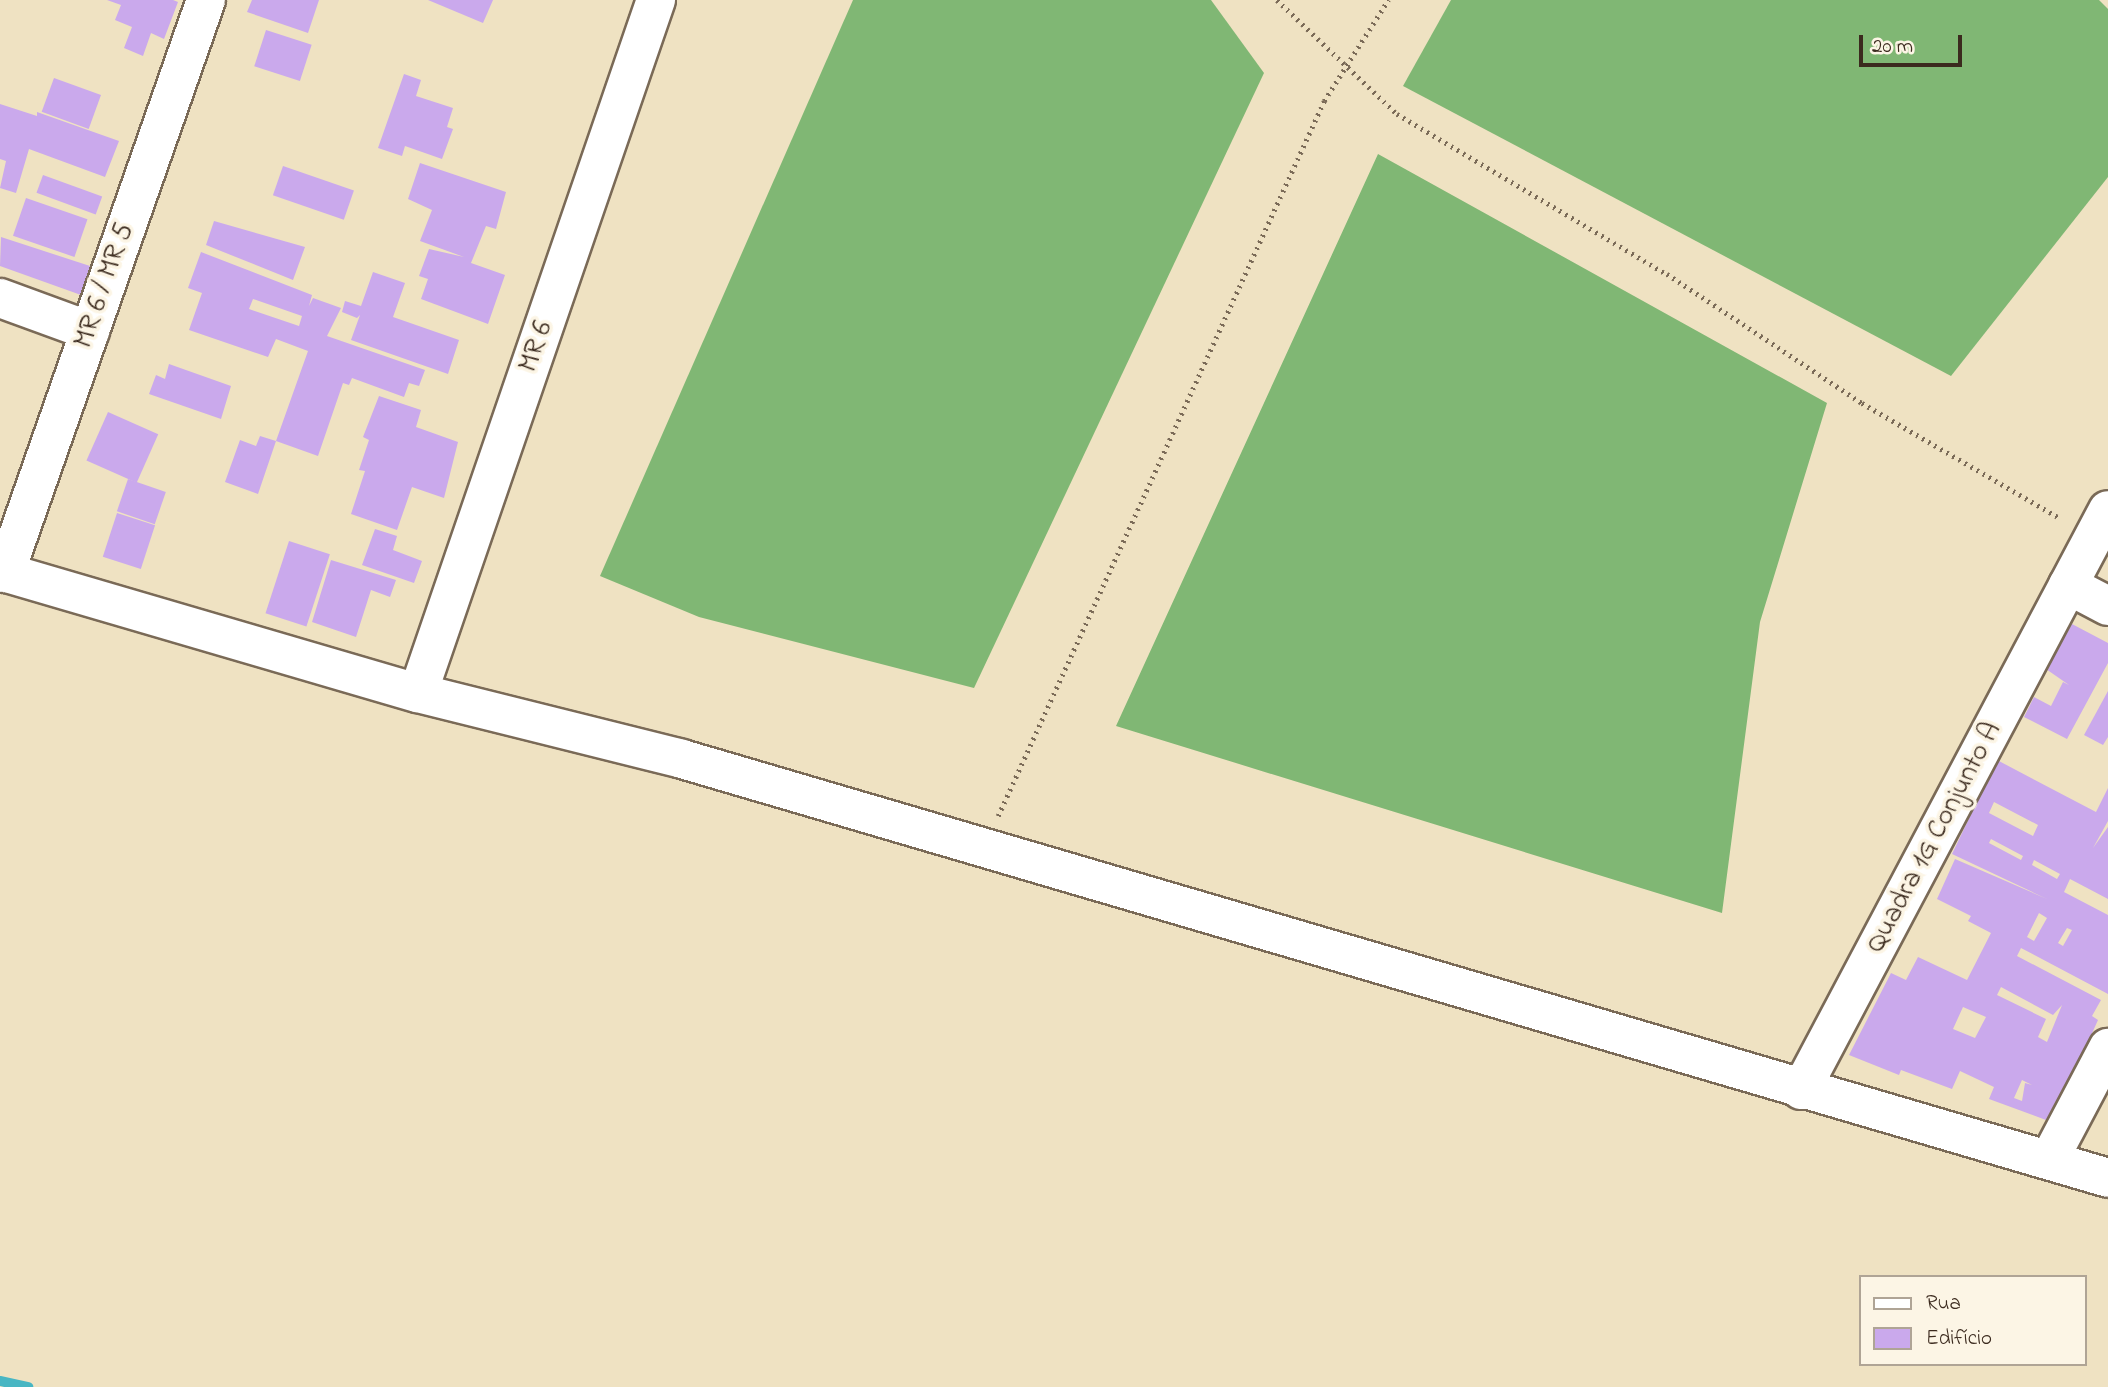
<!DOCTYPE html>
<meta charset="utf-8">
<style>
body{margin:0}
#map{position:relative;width:2108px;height:1387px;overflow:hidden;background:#efe2c2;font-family:"Indie Flower",sans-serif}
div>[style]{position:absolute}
.forest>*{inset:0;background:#80b774}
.stream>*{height:10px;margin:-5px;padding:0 5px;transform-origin:5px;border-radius:5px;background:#48b6c3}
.building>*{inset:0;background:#caa9ec;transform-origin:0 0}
.path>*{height:4.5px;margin-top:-2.25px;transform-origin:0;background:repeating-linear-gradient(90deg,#7a6a57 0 2px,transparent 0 7px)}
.roads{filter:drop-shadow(2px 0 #7a6a57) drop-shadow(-2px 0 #7a6a57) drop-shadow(0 2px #7a6a57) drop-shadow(0 -2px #7a6a57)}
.minor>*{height:38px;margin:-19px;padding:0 19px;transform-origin:19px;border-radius:19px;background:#fff}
span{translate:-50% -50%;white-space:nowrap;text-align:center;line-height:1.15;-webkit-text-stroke:7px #fcf5e5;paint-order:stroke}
.street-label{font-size:28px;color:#3b2a1e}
.legend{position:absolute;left:1859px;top:1275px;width:228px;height:91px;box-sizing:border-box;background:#fcf5e5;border:2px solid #afa495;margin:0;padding:9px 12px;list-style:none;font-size:21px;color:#3b2a1e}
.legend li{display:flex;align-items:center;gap:14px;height:35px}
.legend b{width:35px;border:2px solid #afa495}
.scale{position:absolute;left:1859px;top:35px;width:103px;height:32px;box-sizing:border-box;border:4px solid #3b2a1e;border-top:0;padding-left:9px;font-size:21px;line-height:24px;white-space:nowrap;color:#3b2a1e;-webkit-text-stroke:5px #fcf5e5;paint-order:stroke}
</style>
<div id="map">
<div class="forest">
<div style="clip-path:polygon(853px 0,1211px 0,1264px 73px,974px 688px,699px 617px,600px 576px)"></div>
<div style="clip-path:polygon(1451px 0,2099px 0,2108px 9px,2108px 177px,1951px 376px,1403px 86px)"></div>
<div style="clip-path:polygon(1378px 154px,1827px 403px,1760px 622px,1722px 913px,1116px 726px)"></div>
</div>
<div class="stream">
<div style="left:0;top:1381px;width:29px;rotate:12deg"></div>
</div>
<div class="building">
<div style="clip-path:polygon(107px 0,173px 0,178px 2px,164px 39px,151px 33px,143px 56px,124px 48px,132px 27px,115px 20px,121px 5px)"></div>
<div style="clip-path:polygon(252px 0,319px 0,308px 33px,247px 12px)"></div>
<div style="clip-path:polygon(428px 0,493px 0,483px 23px)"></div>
<div style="left:266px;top:30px;width:48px;height:38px;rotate:18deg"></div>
<div style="clip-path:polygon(404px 74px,421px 80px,416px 96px,453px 108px,447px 127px,453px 129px,442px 159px,405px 146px,402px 156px,378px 148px)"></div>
<div style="left:54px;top:78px;width:50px;height:36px;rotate:20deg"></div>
<div style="clip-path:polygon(0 104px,37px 116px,37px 112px,119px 141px,105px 177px,29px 149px,16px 193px,0 188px,6px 161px,0 159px)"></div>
<div style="clip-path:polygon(420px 163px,506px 192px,496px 229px,486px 226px,471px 263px,505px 275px,488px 324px,421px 299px,428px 279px,419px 276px,429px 249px,464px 257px,420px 241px,432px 210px,408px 199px)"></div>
<div style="left:283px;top:166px;width:75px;height:31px;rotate:19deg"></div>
<div style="left:43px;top:175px;width:63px;height:19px;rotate:20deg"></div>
<div style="left:26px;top:198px;width:65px;height:40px;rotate:19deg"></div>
<div style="clip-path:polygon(214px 221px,305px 247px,293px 280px,206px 245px)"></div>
<div style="clip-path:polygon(1px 237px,90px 266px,81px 295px,0 266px)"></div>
<div style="clip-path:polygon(evenodd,201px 252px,312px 295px,309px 306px,313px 298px,341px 308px,327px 336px,425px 370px,419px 386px,409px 383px,404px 397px,352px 378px,349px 385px,343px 383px,318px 456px,276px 441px,308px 351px,276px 339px,268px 357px,189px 330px,202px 293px,188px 288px,201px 252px,253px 299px,302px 316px,299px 326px,249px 309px,253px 299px)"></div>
<div style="clip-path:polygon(373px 272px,405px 283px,393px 317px,459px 340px,448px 374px,351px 340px,360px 315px,357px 318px,342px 312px,345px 301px,361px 306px)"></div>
<div style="clip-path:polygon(169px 364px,231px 386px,221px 419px,149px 394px,156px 375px,165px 379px)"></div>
<div style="clip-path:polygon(379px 396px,421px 410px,416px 427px,458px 442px,444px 498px,412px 487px,397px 530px,351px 514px,365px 471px,359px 470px,369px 440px,363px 437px)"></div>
<div style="left:108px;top:412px;width:55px;height:53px;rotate:24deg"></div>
<div style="clip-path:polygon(260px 436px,276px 441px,258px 494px,225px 482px,240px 440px,256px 446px)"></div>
<div style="left:128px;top:479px;width:40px;height:34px;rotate:19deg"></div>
<div style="left:117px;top:513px;width:40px;height:46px;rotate:18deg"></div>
<div style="clip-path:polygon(375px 529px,397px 536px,393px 550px,422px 561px,414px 583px,362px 565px)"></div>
<div style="left:289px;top:541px;width:43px;height:76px;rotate:18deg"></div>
<div style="clip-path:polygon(331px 560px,396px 580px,390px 597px,371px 590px,356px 637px,312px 622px)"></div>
<div style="clip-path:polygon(2072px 624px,2108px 643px,2108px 663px,2067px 739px,2024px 717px,2034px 697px,2051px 706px,2063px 682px,2069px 685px,2046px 669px)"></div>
<div style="clip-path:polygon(2108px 691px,2108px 737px,2103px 745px,2084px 735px)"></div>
<div style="clip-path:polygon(evenodd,1997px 760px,2096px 812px,2108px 788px,2108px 821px,2093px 848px,2108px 827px,2108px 899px,2070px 879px,2064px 892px,2108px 915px,2108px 994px,2021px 948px,2017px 956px,2101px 1000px,2092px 1016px,2098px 1020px,2089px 1040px,2046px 1120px,1989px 1099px,1994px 1087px,1960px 1071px,1952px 1089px,1901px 1070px,1899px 1075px,1849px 1055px,1891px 973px,1906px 980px,1918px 957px,1967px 980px,1991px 933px,1968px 921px,1971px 916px,1937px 899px,1955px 859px,2047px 899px,1952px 854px,1997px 760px,1994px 802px,2038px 825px,2033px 836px,1989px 813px,1994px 802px,1997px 760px,1991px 839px,2023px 856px,2021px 860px,1989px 843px,1991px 839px,1997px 760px,2034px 860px,2060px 874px,2057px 879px,2032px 865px,2034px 860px,1997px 760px,2039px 913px,2047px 918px,2034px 941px,2027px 937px,2039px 913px,1997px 760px,2067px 928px,2072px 930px,2063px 946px,2058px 943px,2067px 928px,1997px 760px,2001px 987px,2053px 1015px,2062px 1005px,2047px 1042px,2038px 1037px,2046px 1019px,1997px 995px,2001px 987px,1997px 760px,1963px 1007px,1986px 1017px,1975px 1038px,1953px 1029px,1963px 1007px,1997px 760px,2022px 1080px,2032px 1085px,2025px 1083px,2022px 1101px,2014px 1098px,2022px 1080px)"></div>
</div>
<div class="path">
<div style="left:1277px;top:0;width:166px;rotate:43.5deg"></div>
<div style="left:1397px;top:114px;width:314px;rotate:30.7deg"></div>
<div style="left:1667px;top:274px;width:234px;rotate:33.5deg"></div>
<div style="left:1862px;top:403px;width:230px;rotate:30.2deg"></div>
<div style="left:998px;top:816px;width:786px;rotate:-65.49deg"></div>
<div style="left:1324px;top:101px;width:120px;rotate:-57.6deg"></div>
</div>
<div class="roads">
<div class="minor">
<div style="left:0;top:298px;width:96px;rotate:20.1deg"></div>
<div style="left:0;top:571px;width:435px;rotate:16.3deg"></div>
<div style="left:418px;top:693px;width:272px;rotate:14deg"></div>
<div style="left:682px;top:759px;width:1486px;rotate:16.37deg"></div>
<div style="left:5px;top:573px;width:607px;rotate:-70.67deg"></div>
<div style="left:2068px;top:585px;width:45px;rotate:27.7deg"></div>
<div style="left:418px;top:693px;width:733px;rotate:-71.05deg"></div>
<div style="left:1801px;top:1090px;width:656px;rotate:-62.11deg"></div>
<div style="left:2049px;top:1160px;width:127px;rotate:-62.2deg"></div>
</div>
</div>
<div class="street-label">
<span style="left:105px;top:286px;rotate:-71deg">MR 6 / MR 5</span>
<span style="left:537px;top:347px;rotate:-71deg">MR 6</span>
<span style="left:1935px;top:838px;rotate:-62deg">Quadra 1G Conjunto A</span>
</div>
<ul class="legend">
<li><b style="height:9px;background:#fff"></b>Rua</li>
<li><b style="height:19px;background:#caa9ec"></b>Edifício</li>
</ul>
<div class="scale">20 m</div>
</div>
